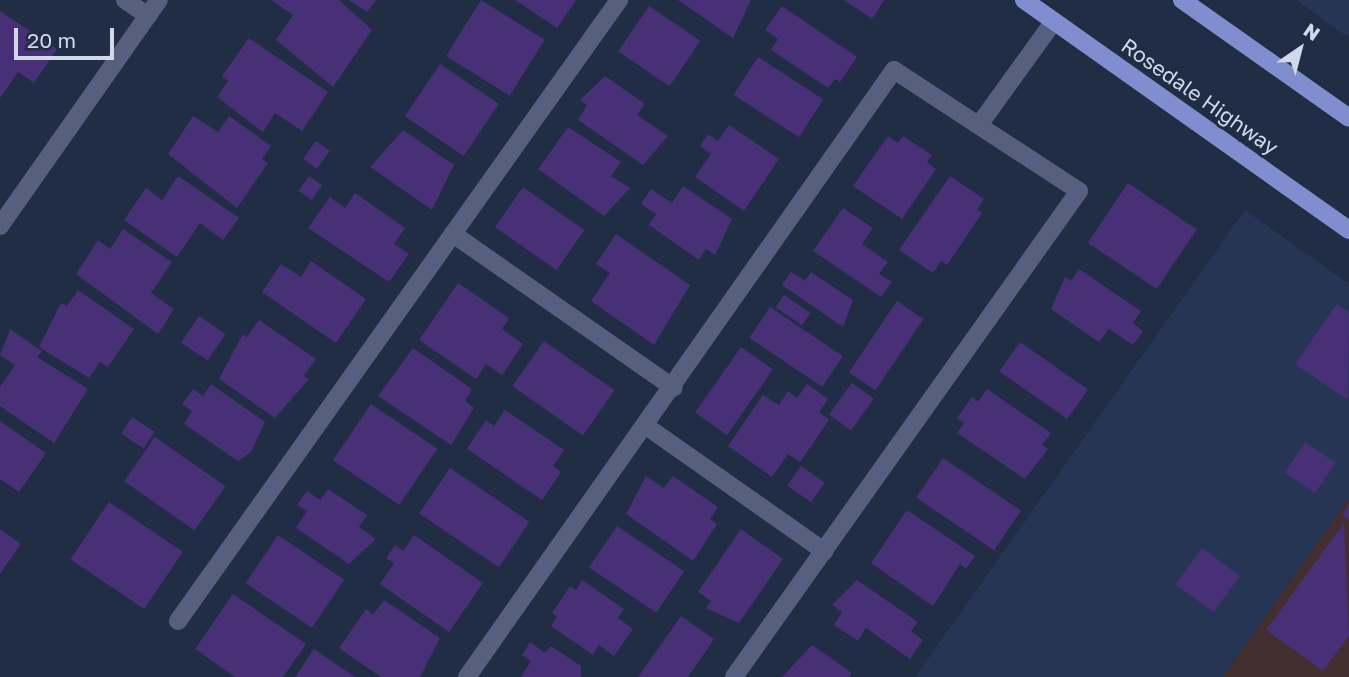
<!DOCTYPE html>
<style>
body{margin:0}
#map{position:relative;width:1349px;height:677px;overflow:hidden;background:#202d45;font-family:"Golos Text",sans-serif}
div>[style]{position:absolute}
.built>*{inset:0;background:#253553}
.industrial>*{inset:0;background:#432f2f}
.building>*{inset:0;background:#473075;transform-origin:0 0}
.service>*{height:18px;margin:-9px;padding:0 9px;transform-origin:9px;border-radius:9px;background:#575f7f}
.minor>*{height:18px;margin:-9px;padding:0 9px;transform-origin:9px;border-radius:9px;background:#575f7f}
.primary>*{height:18px;margin:-9px;padding:0 9px;transform-origin:9px;border-radius:9px;background:#808ecf}
span{translate:-50% -50%;white-space:nowrap;text-align:center;line-height:1.15;-webkit-text-stroke:6px #202d45;paint-order:stroke}
.street-label{font-size:21px;color:#d0d9e8}
.north{position:absolute;left:1265px;top:14px;width:70px;height:70px;-webkit-text-stroke:5px #202d45;paint-order:stroke;rotate:35deg;font-size:19px;font-weight:700;line-height:28px;text-align:center;color:#d0d9e8}
.north::after{content:'';display:block;margin:auto;width:24px;height:32px;background:#d0d9e8;clip-path:polygon(50% 0,100% 100%,50% 72%,0 100%)}
.scale{position:absolute;left:14px;top:28px;width:100px;height:32px;box-sizing:border-box;border:4px solid #d0d9e8;border-top:0;padding-left:9px;font-size:21px;line-height:24px;white-space:nowrap;color:#d0d9e8;-webkit-text-stroke:5px #202d45;paint-order:stroke}
</style>
<div id="map">
<div class="built">
<div style="clip-path:polygon(1296px 0,1349px 0,1349px 38px)"></div>
<div style="clip-path:polygon(1245px 210px,1349px 284px,1349px 498px,1223px 677px,915px 677px)"></div>
</div>
<div class="industrial">
<div style="clip-path:polygon(1349px 498px,1349px 677px,1223px 677px)"></div>
</div>
<div class="building">
<div style="clip-path:polygon(271px 0,339px 0,372px 30px,333px 87px,276px 40px,293px 15px)"></div>
<div style="clip-path:polygon(349px 0,376px 0,367px 12px)"></div>
<div style="left:481px;top:0;width:75px;height:66px;rotate:32deg"></div>
<div style="clip-path:polygon(515px 0,576px 0,557px 28px)"></div>
<div style="clip-path:polygon(678px 0,751px 0,733px 38px)"></div>
<div style="clip-path:polygon(844px 0,884px 0,872px 19px)"></div>
<div style="left:649px;top:6px;width:62px;height:55px;rotate:34deg"></div>
<div style="clip-path:polygon(782px 6px,857px 57px,840px 82px,835px 79px,828px 88px,771px 50px,778px 39px,765px 30px)"></div>
<div style="clip-path:polygon(0 11px,57px 49px,34px 83px,18px 72px,0 98px)"></div>
<div style="clip-path:polygon(249px 38px,328px 92px,302px 131px,275px 113px,263px 132px,217px 97px,228px 81px,222px 76px)"></div>
<div style="left:758px;top:57px;width:78px;height:45px;rotate:33deg"></div>
<div style="left:440px;top:64px;width:71px;height:63px;rotate:34deg"></div>
<div style="clip-path:polygon(605px 76px,645px 104px,637px 115px,668px 136px,643px 165px,578px 120px,587px 105px,580px 100px)"></div>
<div style="clip-path:polygon(193px 116px,218px 132px,229px 116px,271px 146px,262px 159px,268px 163px,237px 208px,168px 154px)"></div>
<div style="clip-path:polygon(729px 125px,779px 159px,744px 211px,695px 177px,711px 154px,700px 146px,708px 134px,718px 141px)"></div>
<div style="clip-path:polygon(568px 127px,621px 162px,611px 176px,630px 188px,604px 216px,538px 169px)"></div>
<div style="clip-path:polygon(403px 130px,454px 165px,432px 210px,370px 167px)"></div>
<div style="clip-path:polygon(888px 136px,898px 143px,903px 136px,932px 155px,927px 162px,936px 169px,902px 219px,853px 186px)"></div>
<div style="left:316px;top:141px;width:17px;height:22px;rotate:36deg"></div>
<div style="clip-path:polygon(178px 176px,239px 218px,223px 240px,200px 223px,177px 257px,124px 220px,146px 188px,162px 200px)"></div>
<div style="left:309px;top:176px;width:16px;height:18px;rotate:35deg"></div>
<div style="clip-path:polygon(950px 176px,984px 199px,977px 209px,982px 213px,947px 265px,941px 261px,933px 273px,899px 250px)"></div>
<div style="left:1128px;top:183px;width:83px;height:72px;rotate:34deg"></div>
<div style="clip-path:polygon(683px 186px,732px 219px,715px 255px,706px 249px,699px 260px,649px 225px,656px 214px,641px 204px,651px 189px,672px 203px)"></div>
<div style="left:523px;top:187px;width:75px;height:49px;rotate:35deg"></div>
<div style="clip-path:polygon(355px 193px,405px 228px,394px 244px,409px 254px,389px 282px,308px 228px,330px 197px,345px 208px)"></div>
<div style="clip-path:polygon(843px 208px,873px 228px,862px 244px,888px 262px,879px 274px,892px 282px,881px 297px,813px 251px)"></div>
<div style="clip-path:polygon(123px 229px,172px 262px,151px 293px,174px 309px,158px 334px,76px 274px,98px 240px,110px 249px)"></div>
<div style="clip-path:polygon(616px 234px,690px 285px,654px 345px,591px 301px,610px 273px,596px 264px)"></div>
<div style="clip-path:polygon(311px 261px,366px 299px,336px 343px,262px 292px,281px 264px,301px 277px)"></div>
<div style="clip-path:polygon(1079px 269px,1141px 311px,1133px 323px,1143px 331px,1133px 345px,1109px 329px,1099px 342px,1051px 309px,1065px 277px,1071px 281px)"></div>
<div style="clip-path:polygon(791px 272px,805px 281px,811px 272px,853px 300px,843px 327px,782px 285px)"></div>
<div style="clip-path:polygon(458px 283px,509px 318px,502px 329px,523px 344px,502px 375px,486px 364px,476px 379px,419px 340px)"></div>
<div style="clip-path:polygon(78px 290px,134px 329px,108px 367px,100px 362px,89px 378px,39px 347px,61px 303px,67px 306px)"></div>
<div style="left:784px;top:295px;width:32px;height:15px;rotate:34deg"></div>
<div style="left:897px;top:301px;width:32px;height:86px;rotate:34deg"></div>
<div style="clip-path:polygon(1337px 304px,1349px 312px,1348px 400px,1295px 364px)"></div>
<div style="left:770px;top:307px;width:88px;height:37px;rotate:34deg"></div>
<div style="left:199px;top:316px;width:32px;height:32px;rotate:34deg"></div>
<div style="clip-path:polygon(259px 320px,316px 359px,304px 376px,309px 379px,275px 418px,219px 379px,243px 334px,247px 337px)"></div>
<div style="clip-path:polygon(10px 329px,42px 351px,37px 357px,88px 389px,54px 443px,0 406px,0 387px,15px 365px,0 355px)"></div>
<div style="left:544px;top:341px;width:86px;height:55px;rotate:35deg"></div>
<div style="left:1020px;top:342px;width:83px;height:36px;rotate:35deg"></div>
<div style="left:741px;top:347px;width:39px;height:80px;rotate:35deg"></div>
<div style="clip-path:polygon(413px 348px,472px 389px,465px 401px,474px 408px,451px 445px,378px 396px)"></div>
<div style="left:852px;top:383px;width:27px;height:39px;rotate:36deg"></div>
<div style="clip-path:polygon(211px 384px,265px 422px,251px 452px,238px 461px,184px 424px,192px 411px,182px 404px,193px 389px,203px 396px)"></div>
<div style="clip-path:polygon(807px 384px,828px 399px,819px 412px,829px 420px,800px 462px,788px 454px,772px 477px,728px 446px,763px 395px,779px 405px,788px 391px,797px 398px)"></div>
<div style="clip-path:polygon(987px 389px,1051px 433px,1042px 445px,1048px 449px,1025px 479px,957px 433px,964px 423px,957px 418px,972px 397px,978px 402px)"></div>
<div style="left:371px;top:404px;width:80px;height:68px;rotate:34deg"></div>
<div style="clip-path:polygon(505px 410px,564px 450px,553px 466px,561px 472px,542px 500px,467px 449px,486px 420px,494px 426px)"></div>
<div style="left:132px;top:417px;width:27px;height:20px;rotate:33deg"></div>
<div style="clip-path:polygon(0 421px,46px 453px,19px 492px,0 479px)"></div>
<div style="left:155px;top:437px;width:86px;height:54px;rotate:35deg"></div>
<div style="left:1305px;top:442px;width:37px;height:37px;rotate:34deg"></div>
<div style="left:943px;top:458px;width:94px;height:48px;rotate:34deg"></div>
<div style="left:801px;top:466px;width:29px;height:24px;rotate:35deg"></div>
<div style="left:450px;top:468px;width:96px;height:55px;rotate:34deg"></div>
<div style="clip-path:polygon(646px 476px,664px 488px,673px 476px,718px 507px,710px 519px,717px 524px,693px 561px,626px 514px)"></div>
<div style="clip-path:polygon(328px 489px,367px 515px,359px 527px,376px 539px,349px 564px,296px 528px,307px 511px,297px 505px,307px 491px,320px 500px)"></div>
<div style="left:109px;top:502px;width:89px;height:69px;rotate:34deg"></div>
<div style="clip-path:polygon(1349px 504px,1349px 520px,1342px 515px)"></div>
<div style="clip-path:polygon(907px 510px,975px 556px,966px 569px,960px 564px,933px 606px,871px 563px)"></div>
<div style="clip-path:polygon(1344px 523px,1349px 636px,1323px 671px,1266px 630px)"></div>
<div style="left:617px;top:526px;width:81px;height:50px;rotate:34deg"></div>
<div style="clip-path:polygon(0 529px,21px 544px,0 574px)"></div>
<div style="clip-path:polygon(741px 529px,783px 559px,739px 623px,706px 608px,711px 601px,698px 592px)"></div>
<div style="left:278px;top:535px;width:80px;height:58px;rotate:34deg"></div>
<div style="clip-path:polygon(414px 535px,483px 583px,449px 632px,380px 584px,394px 563px,386px 558px,395px 545px,403px 551px)"></div>
<div style="left:1202px;top:548px;width:47px;height:45px;rotate:36deg"></div>
<div style="clip-path:polygon(582px 580px,624px 609px,618px 618px,633px 629px,614px 656px,599px 645px,593px 655px,551px 626px,557px 617px,552px 613px,570px 586px,576px 590px)"></div>
<div style="clip-path:polygon(857px 580px,918px 622px,911px 631px,923px 640px,910px 659px,866px 628px,858px 641px,834px 625px,842px 612px,832px 605px)"></div>
<div style="clip-path:polygon(233px 594px,306px 644px,283px 677px,235px 677px,195px 649px)"></div>
<div style="clip-path:polygon(384px 600px,440px 638px,420px 677px,381px 677px,339px 648px,366px 609px,373px 615px)"></div>
<div style="clip-path:polygon(681px 616px,714px 639px,688px 677px,638px 677px)"></div>
<div style="clip-path:polygon(530px 642px,545px 653px,551px 646px,581px 666px,581px 677px,521px 677px,531px 661px,522px 655px)"></div>
<div style="clip-path:polygon(812px 645px,852px 673px,849px 677px,782px 677px)"></div>
<div style="clip-path:polygon(314px 649px,355px 677px,295px 677px)"></div>
</div>
<div class="service">
<div style="left:979px;top:125px;width:128px;rotate:-54.2deg"></div>
<div style="left:453px;top:234px;width:269px;rotate:34.9deg"></div>
<div style="left:646px;top:426px;width:218px;rotate:35.1deg"></div>
<div style="left:178px;top:621px;width:762px;rotate:-54.62deg"></div>
<div style="left:467px;top:677px;width:742px;rotate:-54.88deg"></div>
<div style="left:894px;top:70px;width:221px;rotate:33.2deg"></div>
<div style="left:1079px;top:191px;width:596px;rotate:125.37deg"></div>
</div>
<div class="minor">
<div style="left:125px;top:0;width:28px;rotate:35deg"></div>
<div style="left:0;top:226px;width:276px;rotate:-54.9deg"></div>
</div>
<div class="primary">
<div style="left:1024px;top:0;width:398px;rotate:35.3deg"></div>
<div style="left:1182px;top:0;width:204px;rotate:35.2deg"></div>
</div>
<div class="street-label">
<span style="left:1200px;top:96px;rotate:35deg">Rosedale Highway</span>
</div>
<div class="north">N</div>
<div class="scale">20 m</div>
</div>
